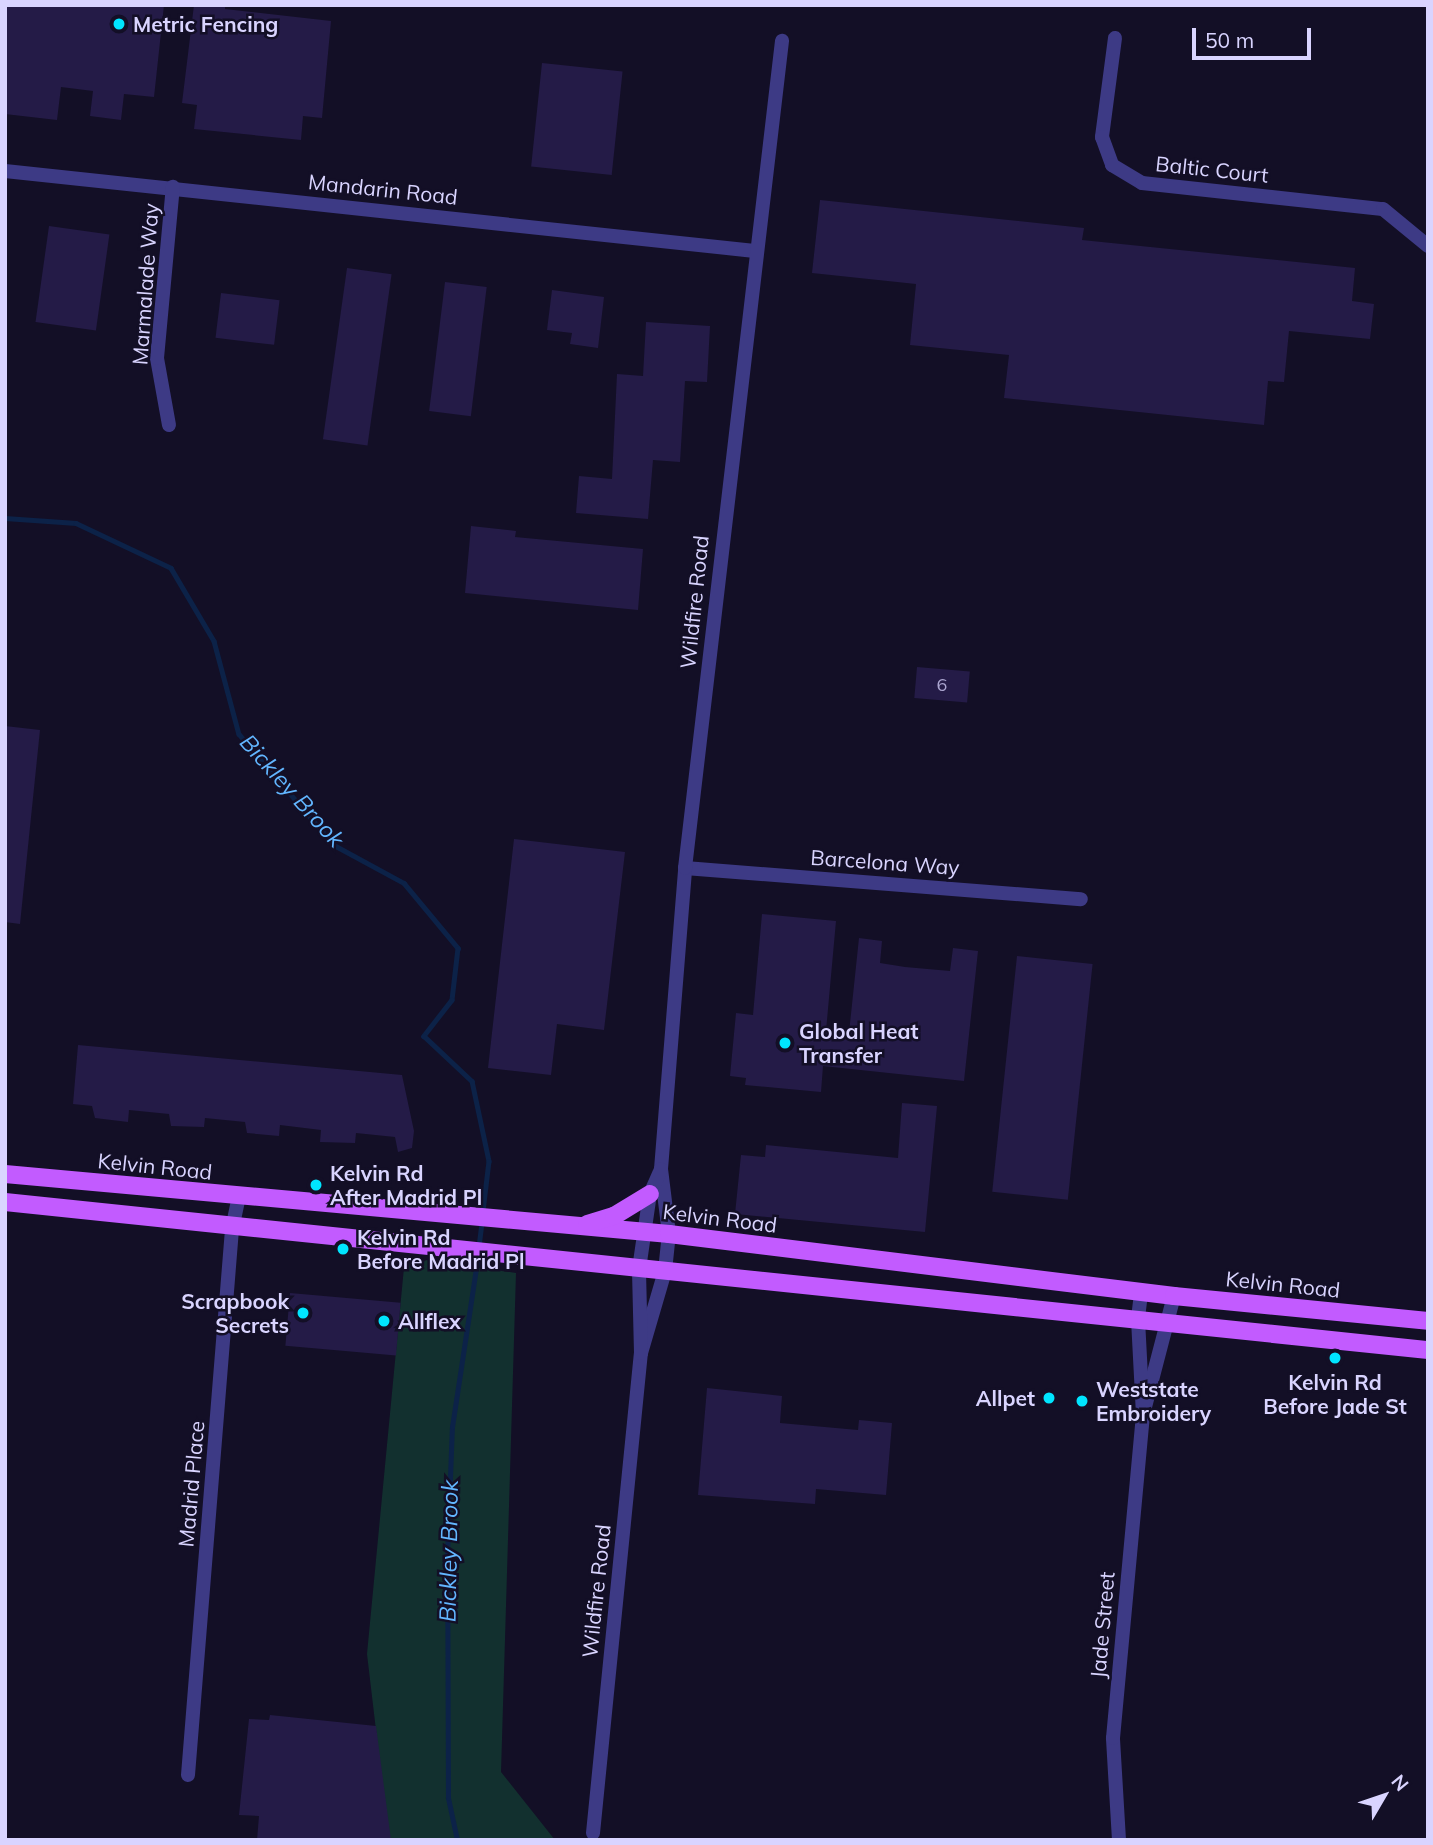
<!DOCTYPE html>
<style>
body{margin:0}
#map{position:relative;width:1433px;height:1845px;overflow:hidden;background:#130f26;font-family:Mulish,sans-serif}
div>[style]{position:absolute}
.green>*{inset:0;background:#12302f}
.stream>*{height:4.5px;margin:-2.25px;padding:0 2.25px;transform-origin:2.25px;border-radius:2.25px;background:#0c2248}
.building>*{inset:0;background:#241b47;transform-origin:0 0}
.minor>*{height:14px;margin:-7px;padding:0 7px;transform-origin:7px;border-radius:7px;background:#3d3a85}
.primary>*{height:18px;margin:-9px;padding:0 9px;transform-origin:9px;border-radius:9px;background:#c25bff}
.dots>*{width:19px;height:19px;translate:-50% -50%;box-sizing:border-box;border:4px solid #130f26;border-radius:50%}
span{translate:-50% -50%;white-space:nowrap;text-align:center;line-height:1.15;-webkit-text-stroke:5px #130f26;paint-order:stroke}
.number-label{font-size:18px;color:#aca6d1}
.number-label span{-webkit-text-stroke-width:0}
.poi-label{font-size:21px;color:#d9d4ff;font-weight:700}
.left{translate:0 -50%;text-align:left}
.right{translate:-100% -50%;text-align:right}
.street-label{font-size:21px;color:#d9d4ff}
.water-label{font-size:23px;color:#62b6ff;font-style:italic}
.frame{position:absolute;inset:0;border:7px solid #d9d4ff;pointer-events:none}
.north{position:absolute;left:1349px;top:1761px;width:70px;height:70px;-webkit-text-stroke:5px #130f26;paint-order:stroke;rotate:51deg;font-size:19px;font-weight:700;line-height:28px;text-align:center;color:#d9d4ff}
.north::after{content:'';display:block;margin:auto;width:24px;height:32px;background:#d9d4ff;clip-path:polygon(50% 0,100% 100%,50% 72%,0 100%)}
.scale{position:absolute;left:1192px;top:28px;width:119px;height:32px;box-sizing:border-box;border:4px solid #d9d4ff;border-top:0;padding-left:9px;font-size:21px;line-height:24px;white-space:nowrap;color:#d9d4ff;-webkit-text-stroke:5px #130f26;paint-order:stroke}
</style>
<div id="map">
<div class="green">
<div style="clip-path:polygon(405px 1257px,516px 1273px,501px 1772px,555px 1840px,389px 1840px,367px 1654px)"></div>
</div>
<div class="stream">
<div style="left:5px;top:518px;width:71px;rotate:4deg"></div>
<div style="left:76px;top:523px;width:105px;rotate:25.3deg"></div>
<div style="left:171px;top:568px;width:85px;rotate:59.5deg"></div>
<div style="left:214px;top:641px;width:96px;rotate:75deg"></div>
<div style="left:239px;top:734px;width:146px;rotate:49.4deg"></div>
<div style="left:334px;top:845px;width:80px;rotate:28.5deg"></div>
<div style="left:404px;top:883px;width:85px;rotate:50.3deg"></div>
<div style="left:458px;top:948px;width:52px;rotate:96.6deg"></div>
<div style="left:452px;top:1000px;width:46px;rotate:127.9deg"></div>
<div style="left:424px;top:1036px;width:66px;rotate:43.2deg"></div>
<div style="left:472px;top:1081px;width:82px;rotate:78deg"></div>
<div style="left:489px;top:1161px;width:50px;rotate:96.8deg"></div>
<div style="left:479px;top:1243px;width:23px;rotate:-83deg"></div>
<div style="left:457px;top:1840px;width:43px;rotate:-102.1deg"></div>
<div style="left:448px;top:1798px;width:243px;rotate:-90.2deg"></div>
<div style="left:447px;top:1555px;width:128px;rotate:-87.8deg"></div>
<div style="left:452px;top:1427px;width:167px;rotate:-81.4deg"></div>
</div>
<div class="building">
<div style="clip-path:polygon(5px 5px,164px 5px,154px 97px,124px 94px,121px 120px,90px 116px,93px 91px,61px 87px,57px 120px,5px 114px)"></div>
<div style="clip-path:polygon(194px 5px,225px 5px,225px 9px,331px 21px,322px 118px,303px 116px,301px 140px,194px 129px,197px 105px,182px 103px)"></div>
<div style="left:542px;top:63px;width:81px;height:104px;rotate:6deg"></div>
<div style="clip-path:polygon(820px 200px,1084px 228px,1082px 240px,1355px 268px,1352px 301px,1374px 304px,1370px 339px,1289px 331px,1284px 382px,1268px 381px,1264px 425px,1004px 398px,1009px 355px,910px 345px,916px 284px,812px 273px)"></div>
<div style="left:49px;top:226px;width:61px;height:97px;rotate:8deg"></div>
<div style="left:347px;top:268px;width:45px;height:173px;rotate:8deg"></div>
<div style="left:445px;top:282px;width:42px;height:130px;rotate:7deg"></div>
<div style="clip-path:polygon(552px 290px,604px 297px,598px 348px,570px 344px,572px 333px,547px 330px)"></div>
<div style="left:221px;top:293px;width:59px;height:45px;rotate:7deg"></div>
<div style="clip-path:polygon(646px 322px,710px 326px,707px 382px,685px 381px,680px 462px,653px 460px,648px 519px,576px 513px,579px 476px,612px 479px,617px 374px,643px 376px)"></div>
<div style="clip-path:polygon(471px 526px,516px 531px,515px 537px,643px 549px,638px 610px,465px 593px)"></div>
<div style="left:917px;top:667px;width:53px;height:31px;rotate:5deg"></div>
<div style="clip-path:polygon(5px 726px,40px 730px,20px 924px,5px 922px)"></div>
<div style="clip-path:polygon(514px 839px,625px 852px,604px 1030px,557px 1024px,551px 1075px,488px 1068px)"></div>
<div style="clip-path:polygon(762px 914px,836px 921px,826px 1031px,849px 1033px,859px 938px,882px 941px,880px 963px,905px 967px,950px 971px,953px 948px,978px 951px,964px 1081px,823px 1066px,821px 1092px,745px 1085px,746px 1078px,730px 1076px,736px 1013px,753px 1015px)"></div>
<div style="left:1017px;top:956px;width:76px;height:237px;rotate:6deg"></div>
<div style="clip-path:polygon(78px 1045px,402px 1075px,414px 1131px,412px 1148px,398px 1152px,395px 1137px,356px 1133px,355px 1143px,320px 1142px,321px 1130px,280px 1125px,279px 1136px,247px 1133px,245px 1122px,205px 1118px,204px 1127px,171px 1126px,169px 1114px,129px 1110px,128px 1122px,95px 1118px,92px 1106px,73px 1104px)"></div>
<div style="clip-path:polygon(902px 1103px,937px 1106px,925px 1232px,735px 1214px,741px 1155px,765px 1157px,766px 1145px,898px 1158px)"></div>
<div style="left:290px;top:1293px;width:111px;height:53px;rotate:5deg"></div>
<div style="clip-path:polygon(707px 1388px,782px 1396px,780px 1423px,858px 1430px,859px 1420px,892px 1423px,886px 1495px,816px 1489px,815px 1504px,698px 1495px)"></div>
<div style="clip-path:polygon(270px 1715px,376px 1726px,391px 1840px,257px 1840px,259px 1816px,239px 1815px,249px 1719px,269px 1720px)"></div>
</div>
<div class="minor">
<div style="left:1115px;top:38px;width:100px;rotate:97.5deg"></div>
<div style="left:1102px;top:137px;width:30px;rotate:70deg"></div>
<div style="left:1112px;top:165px;width:35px;rotate:31deg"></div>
<div style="left:1142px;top:183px;width:242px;rotate:6.2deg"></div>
<div style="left:1383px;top:209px;width:58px;rotate:39.4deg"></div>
<div style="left:5px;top:171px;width:754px;rotate:6.09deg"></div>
<div style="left:169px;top:425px;width:68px;rotate:-100.2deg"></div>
<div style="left:157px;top:358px;width:172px;rotate:-84.7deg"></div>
<div style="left:685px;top:868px;width:397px;rotate:4.5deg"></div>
<div style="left:641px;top:1353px;width:85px;rotate:-73.7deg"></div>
<div style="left:665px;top:1271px;width:37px;rotate:-84deg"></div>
<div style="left:669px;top:1234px;width:65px;rotate:-97deg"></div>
<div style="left:661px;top:1169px;width:302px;rotate:-85.4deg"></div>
<div style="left:685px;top:868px;width:833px;rotate:-83.31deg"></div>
<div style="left:1145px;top:1407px;width:115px;rotate:-75.4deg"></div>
<div style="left:188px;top:1775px;width:548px;rotate:-85.39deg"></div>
<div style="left:232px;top:1229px;width:33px;rotate:-78deg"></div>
<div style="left:593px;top:1833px;width:482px;rotate:-84.3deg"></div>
<div style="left:641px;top:1353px;width:84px;rotate:-91.4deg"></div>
<div style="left:639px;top:1269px;width:76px;rotate:-81.7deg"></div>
<div style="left:650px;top:1194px;width:27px;rotate:-66deg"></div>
<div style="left:1119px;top:1840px;width:102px;rotate:-93.4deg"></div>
<div style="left:1113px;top:1738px;width:324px;rotate:-84.7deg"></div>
<div style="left:1143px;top:1415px;width:97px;rotate:-93deg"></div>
<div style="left:1138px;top:1318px;width:26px;rotate:-83deg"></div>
</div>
<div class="primary">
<div style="left:5px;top:1174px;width:667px;rotate:5.16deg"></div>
<div style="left:669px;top:1234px;width:509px;rotate:7deg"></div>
<div style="left:1174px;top:1296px;width:255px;rotate:5.6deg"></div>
<div style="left:5px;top:1202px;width:1431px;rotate:5.94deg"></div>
<div style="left:587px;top:1224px;width:28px;rotate:-17deg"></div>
<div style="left:614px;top:1216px;width:42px;rotate:-31.4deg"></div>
</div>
<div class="dots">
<div style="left:119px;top:24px;background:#00e5ff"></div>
<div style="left:785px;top:1043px;background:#00e5ff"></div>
<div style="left:316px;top:1185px;background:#00e5ff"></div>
<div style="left:343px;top:1249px;background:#00e5ff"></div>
<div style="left:303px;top:1313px;background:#00e5ff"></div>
<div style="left:384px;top:1321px;background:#00e5ff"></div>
<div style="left:1335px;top:1358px;background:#00e5ff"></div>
<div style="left:1049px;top:1398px;background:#00e5ff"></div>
<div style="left:1082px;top:1401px;background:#00e5ff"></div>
</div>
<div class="number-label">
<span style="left:942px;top:685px">6</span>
</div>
<div class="poi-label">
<span class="left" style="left:133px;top:24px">Metric Fencing</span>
<span class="left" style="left:799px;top:1043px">Global Heat<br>Transfer</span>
<span class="left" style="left:330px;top:1185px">Kelvin Rd<br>After Madrid Pl</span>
<span class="left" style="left:357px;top:1249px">Kelvin Rd<br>Before Madrid Pl</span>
<span class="right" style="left:289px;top:1313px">Scrapbook<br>Secrets</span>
<span class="left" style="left:398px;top:1321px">Allflex</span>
<span style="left:1335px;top:1394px">Kelvin Rd<br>Before Jade St</span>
<span class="left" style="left:1096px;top:1401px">Weststate<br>Embroidery</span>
<span class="right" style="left:1035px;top:1398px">Allpet</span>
</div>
<div class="street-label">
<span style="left:1212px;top:169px;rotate:6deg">Baltic Court</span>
<span style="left:383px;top:189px;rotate:6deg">Mandarin Road</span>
<span style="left:145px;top:284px;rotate:-86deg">Marmalade Way</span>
<span style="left:694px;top:602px;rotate:-84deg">Wildfire Road</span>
<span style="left:885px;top:862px;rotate:4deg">Barcelona Way</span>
<span style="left:155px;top:1166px;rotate:6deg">Kelvin Road</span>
<span style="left:720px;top:1218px;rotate:7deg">Kelvin Road</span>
<span style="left:1283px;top:1284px;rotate:6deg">Kelvin Road</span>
<span style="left:191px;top:1484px;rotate:-85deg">Madrid Place</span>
<span style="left:596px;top:1591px;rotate:-84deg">Wildfire Road</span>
<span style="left:1102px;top:1625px;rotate:-85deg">Jade Street</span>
</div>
<div class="water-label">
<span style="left:292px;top:791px;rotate:48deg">Bickley Brook</span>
<span style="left:449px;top:1551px;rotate:-89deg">Bickley Brook</span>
</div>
<div class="frame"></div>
<div class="north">N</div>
<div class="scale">50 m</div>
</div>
